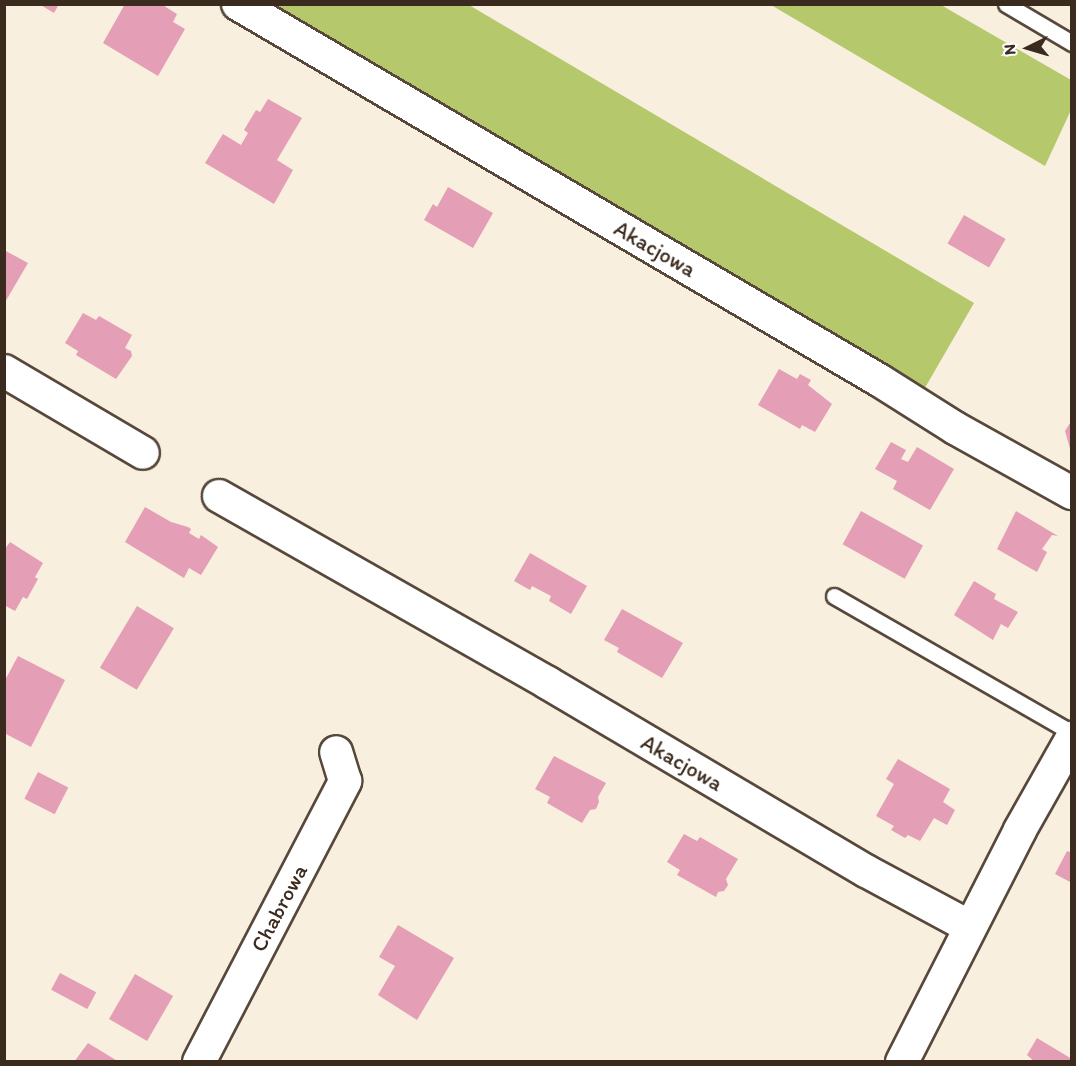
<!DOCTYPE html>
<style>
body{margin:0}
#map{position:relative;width:1076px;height:1066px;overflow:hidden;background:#f8efdf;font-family:Itim,sans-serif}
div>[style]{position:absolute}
.green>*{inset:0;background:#b5c96c}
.building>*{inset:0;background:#e49eb5;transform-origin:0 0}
.roads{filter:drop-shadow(2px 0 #57483b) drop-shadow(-2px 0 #57483b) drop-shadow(0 2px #57483b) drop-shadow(0 -2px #57483b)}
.lane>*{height:15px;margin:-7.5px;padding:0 7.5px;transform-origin:7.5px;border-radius:7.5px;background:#fff}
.street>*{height:32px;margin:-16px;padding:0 16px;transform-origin:16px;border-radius:16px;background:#fff}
span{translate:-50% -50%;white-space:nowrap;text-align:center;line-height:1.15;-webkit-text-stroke:4.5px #fff;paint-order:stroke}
.street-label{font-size:22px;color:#3b2a1e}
.frame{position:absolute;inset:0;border:6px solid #3b2a1e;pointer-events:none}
.north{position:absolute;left:998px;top:18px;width:60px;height:60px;-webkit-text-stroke:4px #fff;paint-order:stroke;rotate:265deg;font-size:16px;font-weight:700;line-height:24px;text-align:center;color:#3b2a1e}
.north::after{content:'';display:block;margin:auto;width:21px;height:27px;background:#3b2a1e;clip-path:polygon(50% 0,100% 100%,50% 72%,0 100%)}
</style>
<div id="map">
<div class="green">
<div style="clip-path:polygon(265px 5px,469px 5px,974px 303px,922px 393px)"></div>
<div style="clip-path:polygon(771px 5px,941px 5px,1071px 80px,1071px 110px,1045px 166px)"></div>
</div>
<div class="building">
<div style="clip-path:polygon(39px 4px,59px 4px,54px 13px)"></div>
<div style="clip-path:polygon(125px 4px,161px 4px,177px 14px,173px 22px,185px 29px,158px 76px,103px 43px)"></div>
<div style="clip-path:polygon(268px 99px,302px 118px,277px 160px,293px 170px,274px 204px,205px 163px,223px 134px,241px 145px,248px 133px,244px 130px,256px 110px,260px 112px)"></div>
<div style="clip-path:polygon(448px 187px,493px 213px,473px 248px,424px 220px,433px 204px,437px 207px)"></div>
<div style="left:964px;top:215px;width:48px;height:33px;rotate:30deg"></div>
<div style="clip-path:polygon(4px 250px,28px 263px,4px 304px)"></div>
<div style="clip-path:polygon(83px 313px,96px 320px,99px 316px,132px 335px,125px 348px,131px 351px,132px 356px,116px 379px,76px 355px,78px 351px,65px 343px)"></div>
<div style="clip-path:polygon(779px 369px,797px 379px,800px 374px,811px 380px,808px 385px,832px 404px,815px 432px,802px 425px,800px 429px,758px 405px)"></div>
<div style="clip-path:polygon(1072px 420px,1072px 452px,1071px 452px,1065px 431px)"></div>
<div style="clip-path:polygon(891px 442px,906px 450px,901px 459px,908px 462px,917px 447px,954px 469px,930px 510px,893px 489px,897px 481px,875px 469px)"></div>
<div style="clip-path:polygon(145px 507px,171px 522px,188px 527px,191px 529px,189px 533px,199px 539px,201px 535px,218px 547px,201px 575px,189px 568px,184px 578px,125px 542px)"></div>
<div style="left:861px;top:511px;width:71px;height:38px;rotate:29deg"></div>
<div style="clip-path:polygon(1016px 511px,1058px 536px,1052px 535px,1042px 549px,1047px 552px,1037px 572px,997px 549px)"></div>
<div style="clip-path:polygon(10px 542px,43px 563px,35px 577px,38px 579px,27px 599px,23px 597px,15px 611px,4px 605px,4px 550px)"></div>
<div style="clip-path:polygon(530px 553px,587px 586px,571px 614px,549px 601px,551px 596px,532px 586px,530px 590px,514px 581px)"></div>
<div style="clip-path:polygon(974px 581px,996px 594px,994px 599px,1018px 612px,1008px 628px,1001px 624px,993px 640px,954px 615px)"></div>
<div style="left:137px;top:606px;width:43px;height:72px;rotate:31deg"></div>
<div style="clip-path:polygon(622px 609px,683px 643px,662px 678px,617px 652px,619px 648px,604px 640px)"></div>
<div style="clip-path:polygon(18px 656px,65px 680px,31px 747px,4px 733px,4px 682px)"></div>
<div style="clip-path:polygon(554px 756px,606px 783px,598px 797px,599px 802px,596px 809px,590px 810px,582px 823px,547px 803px,550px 797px,535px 789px)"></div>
<div style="clip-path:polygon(898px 759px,950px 789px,943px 802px,955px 810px,947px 825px,934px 818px,920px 841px,908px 835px,905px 838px,891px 830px,894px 826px,876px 816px,894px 784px,886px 779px)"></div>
<div style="left:38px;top:772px;width:34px;height:30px;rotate:27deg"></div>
<div style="clip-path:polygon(684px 834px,697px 841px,700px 837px,738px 859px,726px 879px,728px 885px,724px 891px,718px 892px,716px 897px,677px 875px,680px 870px,667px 862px)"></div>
<div style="clip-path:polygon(1067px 851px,1072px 853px,1072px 883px,1055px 874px)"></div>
<div style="clip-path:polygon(398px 925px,454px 958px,417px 1020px,378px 995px,395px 966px,379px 957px)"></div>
<div style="left:60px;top:973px;width:41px;height:19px;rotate:28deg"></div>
<div style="left:135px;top:974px;width:44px;height:52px;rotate:30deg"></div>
<div style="clip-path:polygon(1037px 1038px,1072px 1059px,1072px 1062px,1035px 1062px,1027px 1055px)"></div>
<div style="clip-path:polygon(88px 1043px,119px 1062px,74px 1062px)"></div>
</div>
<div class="roads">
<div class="lane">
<div style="left:1006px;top:4px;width:77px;rotate:30.6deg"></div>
<div style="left:834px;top:596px;width:275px;rotate:29.9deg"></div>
</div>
<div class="street">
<div style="left:238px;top:4px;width:743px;rotate:30.4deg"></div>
<div style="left:879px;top:380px;width:90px;rotate:32.3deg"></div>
<div style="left:955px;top:428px;width:134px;rotate:29.1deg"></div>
<div style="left:4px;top:371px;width:161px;rotate:30.5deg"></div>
<div style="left:219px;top:496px;width:378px;rotate:29.6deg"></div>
<div style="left:548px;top:683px;width:369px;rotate:30.6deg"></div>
<div style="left:866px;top:871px;width:118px;rotate:28.3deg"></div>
<div style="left:199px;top:1062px;width:317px;rotate:-62.5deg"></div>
<div style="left:345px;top:781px;width:30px;rotate:-107deg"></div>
<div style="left:902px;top:1062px;width:260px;rotate:-63deg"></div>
<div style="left:1020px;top:830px;width:106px;rotate:-60.5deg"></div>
</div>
</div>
<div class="street-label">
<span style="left:655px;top:249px;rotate:30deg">Akacjowa</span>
<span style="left:682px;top:763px;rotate:30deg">Akacjowa</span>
<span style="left:279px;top:908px;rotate:-62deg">Chabrowa</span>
</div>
<div class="frame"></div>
<div class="north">N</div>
</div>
